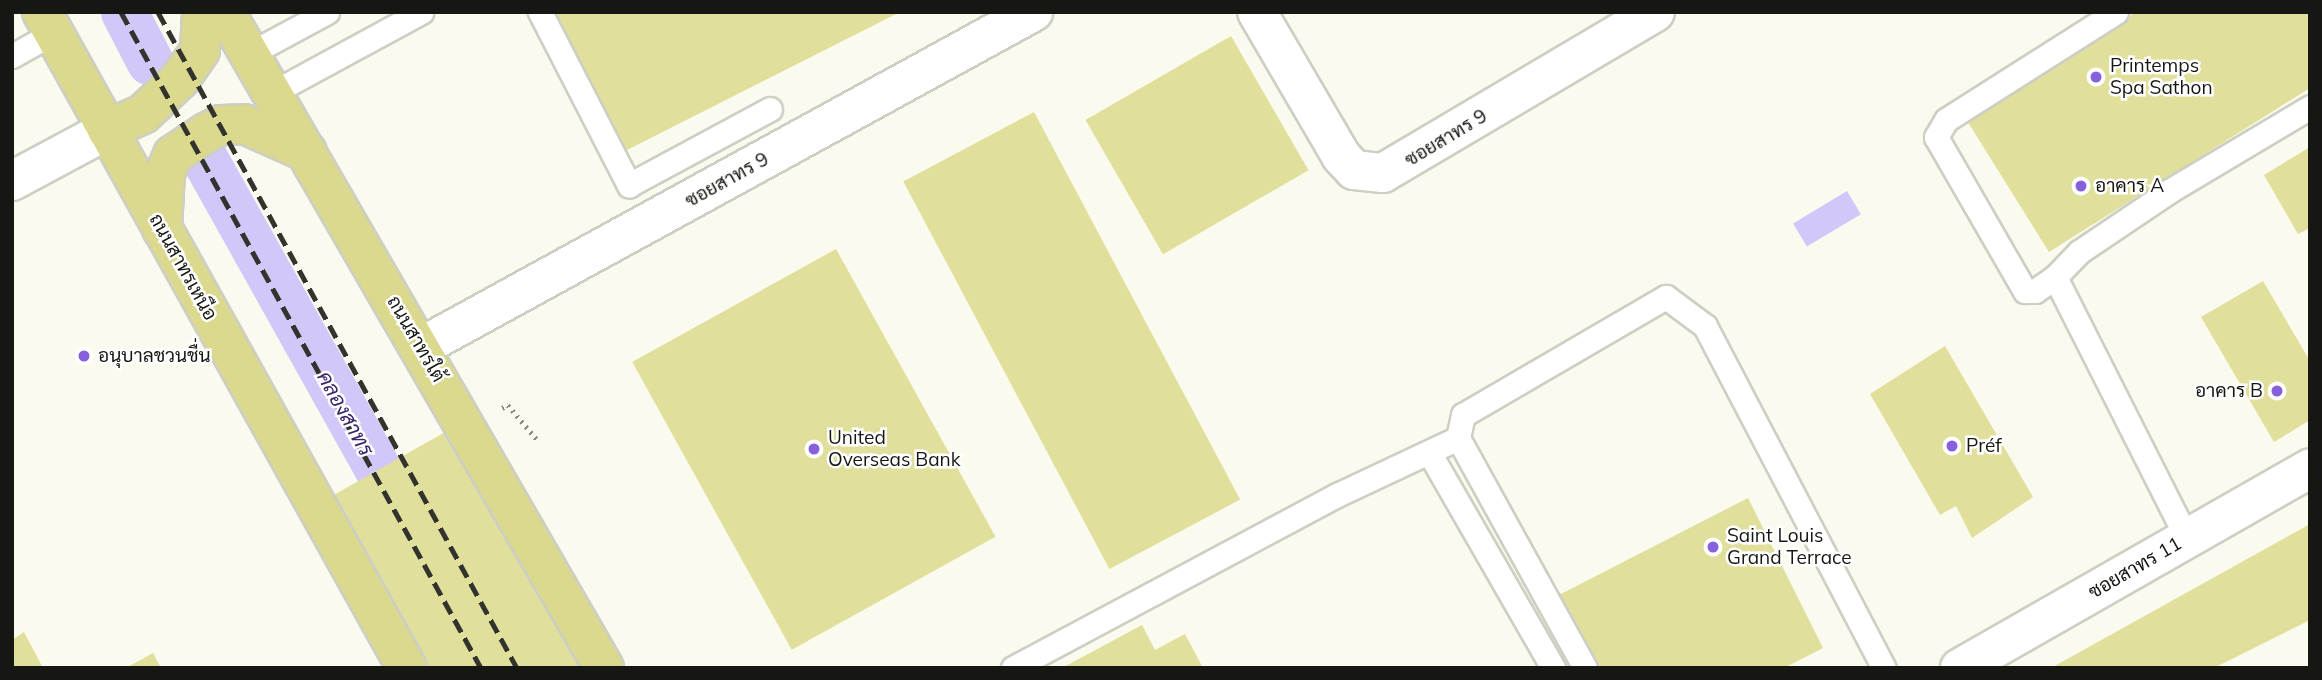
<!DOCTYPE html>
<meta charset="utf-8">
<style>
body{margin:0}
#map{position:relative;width:2322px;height:680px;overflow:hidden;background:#fafaee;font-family:Mulish,Sarabun,sans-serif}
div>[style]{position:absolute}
.water>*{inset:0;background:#d1c7f9;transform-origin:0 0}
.canal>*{height:47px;margin:-23.5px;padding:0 23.5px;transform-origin:23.5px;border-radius:23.5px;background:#d1c7f9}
.building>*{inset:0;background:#e0df9b;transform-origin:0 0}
.path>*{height:4.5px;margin-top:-2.25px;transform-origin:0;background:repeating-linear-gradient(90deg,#8b8b83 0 2px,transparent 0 7px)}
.roads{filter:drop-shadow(2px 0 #cecfc3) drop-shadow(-2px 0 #cecfc3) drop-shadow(0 2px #cecfc3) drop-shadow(0 -2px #cecfc3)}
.service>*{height:23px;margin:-11.5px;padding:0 11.5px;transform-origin:11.5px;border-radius:11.5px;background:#fff}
.minor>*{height:38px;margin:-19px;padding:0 19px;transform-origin:19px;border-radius:19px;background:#fff}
.tertiary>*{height:38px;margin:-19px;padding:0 19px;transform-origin:19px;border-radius:19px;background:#fff}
.primary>*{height:38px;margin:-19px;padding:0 19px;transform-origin:19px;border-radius:19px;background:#dad98e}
.rail>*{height:5px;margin-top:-2.5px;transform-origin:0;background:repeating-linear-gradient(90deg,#33332e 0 14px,transparent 0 21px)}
.dots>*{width:19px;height:19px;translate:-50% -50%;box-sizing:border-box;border:4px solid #fff;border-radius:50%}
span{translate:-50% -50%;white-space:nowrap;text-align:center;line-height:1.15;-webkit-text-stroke:5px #fff;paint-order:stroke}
.poi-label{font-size:19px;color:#161612}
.left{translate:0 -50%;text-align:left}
.right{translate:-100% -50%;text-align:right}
.street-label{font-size:19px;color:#161612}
.water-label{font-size:21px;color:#3b246b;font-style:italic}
.frame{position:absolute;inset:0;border:14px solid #161612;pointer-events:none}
</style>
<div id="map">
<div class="water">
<div style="left:1847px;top:191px;width:27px;height:63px;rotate:59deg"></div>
</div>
<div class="canal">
<div style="left:124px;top:12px;width:56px;rotate:62.5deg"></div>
<div style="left:204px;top:158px;width:420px;rotate:60.8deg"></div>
</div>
<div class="building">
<div style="clip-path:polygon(553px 12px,900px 12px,623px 152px)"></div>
<div style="clip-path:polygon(2136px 12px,2310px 12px,2310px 88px,2049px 252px,1966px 119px)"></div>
<div style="left:1231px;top:36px;width:155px;height:168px;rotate:60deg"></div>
<div style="left:1034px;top:112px;width:439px;height:148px;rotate:62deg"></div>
<div style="clip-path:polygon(2310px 147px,2310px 228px,2298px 234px,2264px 175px)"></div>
<div style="left:836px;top:249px;width:329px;height:233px;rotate:61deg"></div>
<div style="clip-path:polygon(2263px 281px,2310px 361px,2310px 420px,2274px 442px,2201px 317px)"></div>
<div style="clip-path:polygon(1945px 346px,2033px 497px,1972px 538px,1956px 506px,1940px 515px,1870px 394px)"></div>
<div style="clip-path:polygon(470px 418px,609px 668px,398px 668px,309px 509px)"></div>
<div style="clip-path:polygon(1748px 498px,1823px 648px,1784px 668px,1593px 668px,1557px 596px)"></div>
<div style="clip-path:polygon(2310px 524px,2310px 620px,2214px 668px,2051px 668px)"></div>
<div style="clip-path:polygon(1142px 625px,1155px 650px,1185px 634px,1203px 668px,1062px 668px)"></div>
<div style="clip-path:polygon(24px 632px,43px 668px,12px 668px,12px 640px)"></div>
<div style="clip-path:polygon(153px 653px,161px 668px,126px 668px)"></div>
</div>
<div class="path">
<div style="left:502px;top:408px;width:7px;rotate:-27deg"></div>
<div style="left:508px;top:405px;width:48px;rotate:50deg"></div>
</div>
<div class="roads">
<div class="service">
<div style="left:540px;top:12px;width:195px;rotate:62.8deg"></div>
<div style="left:629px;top:185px;width:160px;rotate:-28.3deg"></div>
<div style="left:2116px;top:12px;width:201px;rotate:147.6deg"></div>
<div style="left:1946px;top:120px;width:20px;rotate:120deg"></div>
<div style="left:1936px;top:137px;width:178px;rotate:60deg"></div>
<div style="left:2025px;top:291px;width:10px"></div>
<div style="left:2035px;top:291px;width:24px;rotate:-35deg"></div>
<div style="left:2055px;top:277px;width:35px;rotate:-46deg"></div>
<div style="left:2079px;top:252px;width:111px;rotate:-34deg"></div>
<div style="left:2171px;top:190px;width:162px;rotate:-30.8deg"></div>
<div style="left:249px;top:54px;width:89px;rotate:-28.3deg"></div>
<div style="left:12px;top:56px;width:47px;rotate:-29.3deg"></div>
<div style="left:272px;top:93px;width:170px;rotate:-28.5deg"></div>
<div style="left:2055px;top:277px;width:292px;rotate:63.2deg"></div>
<div style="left:1430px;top:454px;width:247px;rotate:60.1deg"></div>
<div style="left:1013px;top:668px;width:367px;rotate:-28.1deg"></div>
<div style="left:1337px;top:495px;width:134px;rotate:-25.2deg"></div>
<div style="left:1585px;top:668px;width:263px;rotate:-118.9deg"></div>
<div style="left:1458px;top:438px;width:24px;rotate:-78deg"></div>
<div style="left:1463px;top:415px;width:235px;rotate:-30.2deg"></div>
<div style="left:1666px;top:297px;width:49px;rotate:36.6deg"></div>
<div style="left:1705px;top:326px;width:386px;rotate:62.4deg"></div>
</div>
<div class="minor">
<div style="left:1257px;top:12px;width:167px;rotate:59.7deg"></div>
<div style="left:1341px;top:156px;width:19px;rotate:47deg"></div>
<div style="left:1354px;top:170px;width:29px;rotate:6deg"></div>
<div style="left:1383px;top:173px;width:316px;rotate:-30.6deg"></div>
<div style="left:12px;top:181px;width:108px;rotate:-28.2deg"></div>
<div style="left:421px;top:347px;width:698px;rotate:-28.7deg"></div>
</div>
<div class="tertiary">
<div style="left:1960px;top:668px;width:403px;rotate:-29.7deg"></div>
</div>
<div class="primary">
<div style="left:42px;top:12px;width:751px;rotate:60.91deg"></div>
<div style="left:225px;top:12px;width:758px;rotate:59.98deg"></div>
<div style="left:107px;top:130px;width:39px;rotate:-24deg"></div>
<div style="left:143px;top:114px;width:51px;rotate:-43.4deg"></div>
<div style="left:180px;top:79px;width:35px;rotate:-55deg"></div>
<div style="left:200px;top:50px;width:38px;rotate:-87deg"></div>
<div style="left:162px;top:229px;width:56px;rotate:-86.9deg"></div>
<div style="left:165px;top:173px;width:20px;rotate:-66deg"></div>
<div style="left:173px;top:155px;width:40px;rotate:-34deg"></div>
<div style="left:206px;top:133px;width:17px;rotate:-28deg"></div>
<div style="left:221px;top:125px;width:23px;rotate:-2deg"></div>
<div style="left:244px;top:124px;width:69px;rotate:24deg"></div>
</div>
</div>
<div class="rail">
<div style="left:121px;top:12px;width:748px;rotate:61.24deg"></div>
<div style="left:158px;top:12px;width:748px;rotate:61.31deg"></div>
</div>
<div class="dots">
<div style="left:2096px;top:77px;background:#8661db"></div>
<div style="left:2081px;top:186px;background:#8661db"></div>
<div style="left:84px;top:356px;background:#8661db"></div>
<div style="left:2277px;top:391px;background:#8661db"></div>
<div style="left:1952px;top:446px;background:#8661db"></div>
<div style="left:814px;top:449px;background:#8661db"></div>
<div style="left:1713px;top:547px;background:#8661db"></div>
</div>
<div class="poi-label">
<span class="left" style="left:2110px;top:77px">Printemps<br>Spa Sathon</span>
<span class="left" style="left:2095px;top:186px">อาคาร A</span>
<span class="left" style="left:98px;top:356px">อนุบาลชวนชื่น</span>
<span class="right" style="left:2263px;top:391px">อาคาร B</span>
<span class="left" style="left:828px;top:449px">United<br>Overseas Bank</span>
<span class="left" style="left:1966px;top:446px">Préf</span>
<span class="left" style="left:1727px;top:547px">Saint Louis<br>Grand Terrace</span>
</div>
<div class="street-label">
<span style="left:1446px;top:138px;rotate:-31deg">ซอยสาทร 9</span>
<span style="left:727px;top:180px;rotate:-29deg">ซอยสาทร 9</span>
<span style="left:183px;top:267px;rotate:61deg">ถนนสาทรเหนือ</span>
<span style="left:416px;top:339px;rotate:60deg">ถนนสาทรใต้</span>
<span style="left:2135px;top:568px;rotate:-30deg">ซอยสาทร 11</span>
</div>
<div class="water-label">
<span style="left:346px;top:413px;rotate:61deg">คลองสาทร</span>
</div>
<div class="frame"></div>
</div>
